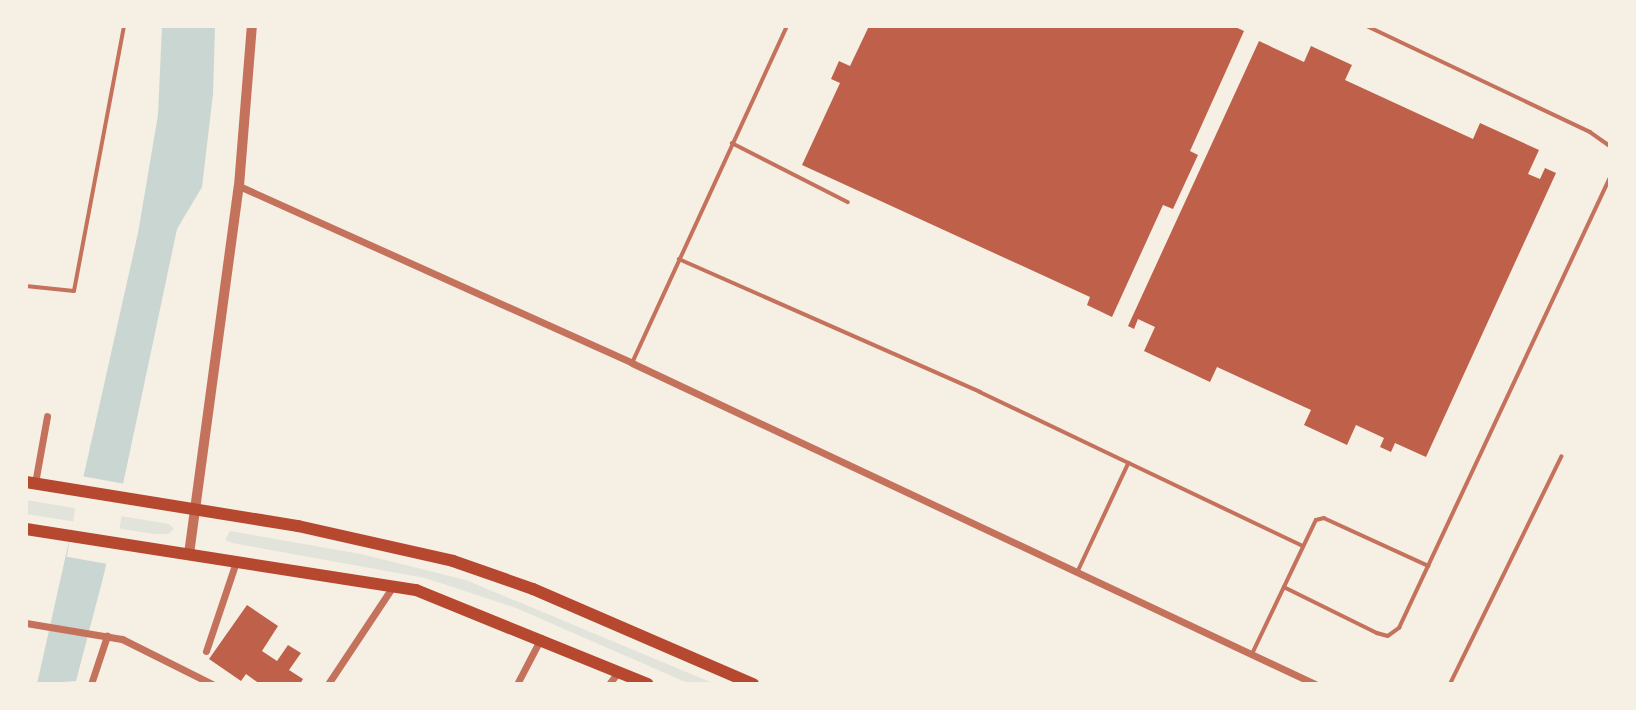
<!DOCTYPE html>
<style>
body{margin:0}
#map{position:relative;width:1636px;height:710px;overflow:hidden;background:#f6efe4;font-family:Montserrat,sans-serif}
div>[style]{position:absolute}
.green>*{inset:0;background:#e2e4dc}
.water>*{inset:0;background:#c9d6d2}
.pier>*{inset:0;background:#f6efe4;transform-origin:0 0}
.building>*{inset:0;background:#bf614a}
.service>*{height:3.5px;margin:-1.75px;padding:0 1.75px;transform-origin:1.75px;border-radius:1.75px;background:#c5725c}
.minor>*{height:7px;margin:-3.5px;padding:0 3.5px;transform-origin:3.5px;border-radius:3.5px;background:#c5725c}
.tertiary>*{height:10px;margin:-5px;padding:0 5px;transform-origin:5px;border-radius:5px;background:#c5725c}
.primary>*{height:12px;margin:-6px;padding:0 6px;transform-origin:6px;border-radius:6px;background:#b5482f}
span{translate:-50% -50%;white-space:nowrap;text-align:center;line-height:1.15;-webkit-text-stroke:7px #f6efe4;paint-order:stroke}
.frame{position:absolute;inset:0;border:28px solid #f6efe4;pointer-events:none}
</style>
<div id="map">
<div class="green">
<div style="clip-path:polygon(26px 500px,169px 524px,174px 529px,168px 534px,154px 534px,26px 514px)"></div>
<div style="clip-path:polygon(230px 531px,361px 554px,466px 580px,715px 684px,690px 684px,516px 608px,425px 578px,232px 543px,225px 540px)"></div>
</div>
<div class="water">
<div style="clip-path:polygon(162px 26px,215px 26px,213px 94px,202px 187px,177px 229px,104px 574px,76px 681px,37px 684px,138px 233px,158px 115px)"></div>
</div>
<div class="pier">
<div style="left:81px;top:476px;width:47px;height:82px;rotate:10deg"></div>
</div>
<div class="building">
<div style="clip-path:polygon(869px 26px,1233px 26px,1244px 31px,1190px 151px,1198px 155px,1173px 209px,1163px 205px,1112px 317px,1087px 305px,1090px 297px,802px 165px,840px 83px,831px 79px,839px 61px,850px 66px)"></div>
<div style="clip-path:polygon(1259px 41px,1304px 62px,1311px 46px,1352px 65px,1345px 80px,1473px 139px,1480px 123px,1539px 150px,1528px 174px,1540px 179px,1545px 168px,1556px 173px,1426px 457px,1395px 443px,1391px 452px,1380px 447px,1384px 438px,1356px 425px,1347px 445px,1304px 425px,1311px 410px,1217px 367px,1210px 382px,1144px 351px,1155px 327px,1138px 319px,1134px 329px,1128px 326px)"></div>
<div style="clip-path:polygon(247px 605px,278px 626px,262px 651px,277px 661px,288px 645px,301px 653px,289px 670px,303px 679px,300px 684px,260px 684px,246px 674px,241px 681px,209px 659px)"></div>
</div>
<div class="service">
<div style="left:1367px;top:26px;width:247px;rotate:25.4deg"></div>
<div style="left:1590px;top:132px;width:24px;rotate:35deg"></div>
<div style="left:732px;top:143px;width:130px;rotate:27deg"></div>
<div style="left:679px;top:259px;width:329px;rotate:23.8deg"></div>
<div style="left:980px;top:392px;width:165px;rotate:25.5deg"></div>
<div style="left:1129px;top:463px;width:120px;rotate:115.1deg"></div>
<div style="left:26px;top:286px;width:48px;rotate:5.9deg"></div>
<div style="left:74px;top:291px;width:270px;rotate:-79.3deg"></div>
<div style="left:633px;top:361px;width:369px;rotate:-65.3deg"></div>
<div style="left:1129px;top:463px;width:193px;rotate:25.5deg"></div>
<div style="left:1284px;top:587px;width:104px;rotate:26.3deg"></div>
<div style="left:1377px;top:633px;width:11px;rotate:15deg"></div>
<div style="left:1388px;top:636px;width:14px;rotate:-36deg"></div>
<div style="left:1399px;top:628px;width:498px;rotate:-64.9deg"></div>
<div style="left:1252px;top:654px;width:148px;rotate:-64.5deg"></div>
<div style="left:1316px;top:520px;width:8px;rotate:-14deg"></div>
<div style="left:1324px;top:518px;width:115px;rotate:24.6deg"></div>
<div style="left:1450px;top:684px;width:253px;rotate:-63.9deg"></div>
</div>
<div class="minor">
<div style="left:239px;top:186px;width:431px;rotate:24.2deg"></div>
<div style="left:632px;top:363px;width:755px;rotate:25.17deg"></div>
<div style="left:35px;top:483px;width:68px;rotate:-79.8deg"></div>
<div style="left:26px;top:623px;width:97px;rotate:9.5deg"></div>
<div style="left:122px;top:639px;width:101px;rotate:26.6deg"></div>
<div style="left:206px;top:651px;width:94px;rotate:-71.4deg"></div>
<div style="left:91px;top:684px;width:51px;rotate:-71.6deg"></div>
<div style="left:328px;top:684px;width:118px;rotate:-56.4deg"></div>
<div style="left:517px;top:684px;width:52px;rotate:-62.4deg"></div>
<div style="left:609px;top:684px;width:15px;rotate:-53deg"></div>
</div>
<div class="tertiary">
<div style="left:189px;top:554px;width:371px;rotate:-82.3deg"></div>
<div style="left:239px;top:186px;width:161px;rotate:-85.4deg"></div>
</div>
<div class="primary">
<div style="left:26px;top:482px;width:276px;rotate:9.2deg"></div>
<div style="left:298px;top:526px;width:159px;rotate:12.7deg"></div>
<div style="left:453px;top:561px;width:85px;rotate:19.3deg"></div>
<div style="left:533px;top:589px;width:240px;rotate:23.4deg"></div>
<div style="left:26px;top:529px;width:395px;rotate:8.9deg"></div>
<div style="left:416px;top:590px;width:250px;rotate:22.1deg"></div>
</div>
<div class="frame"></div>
</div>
